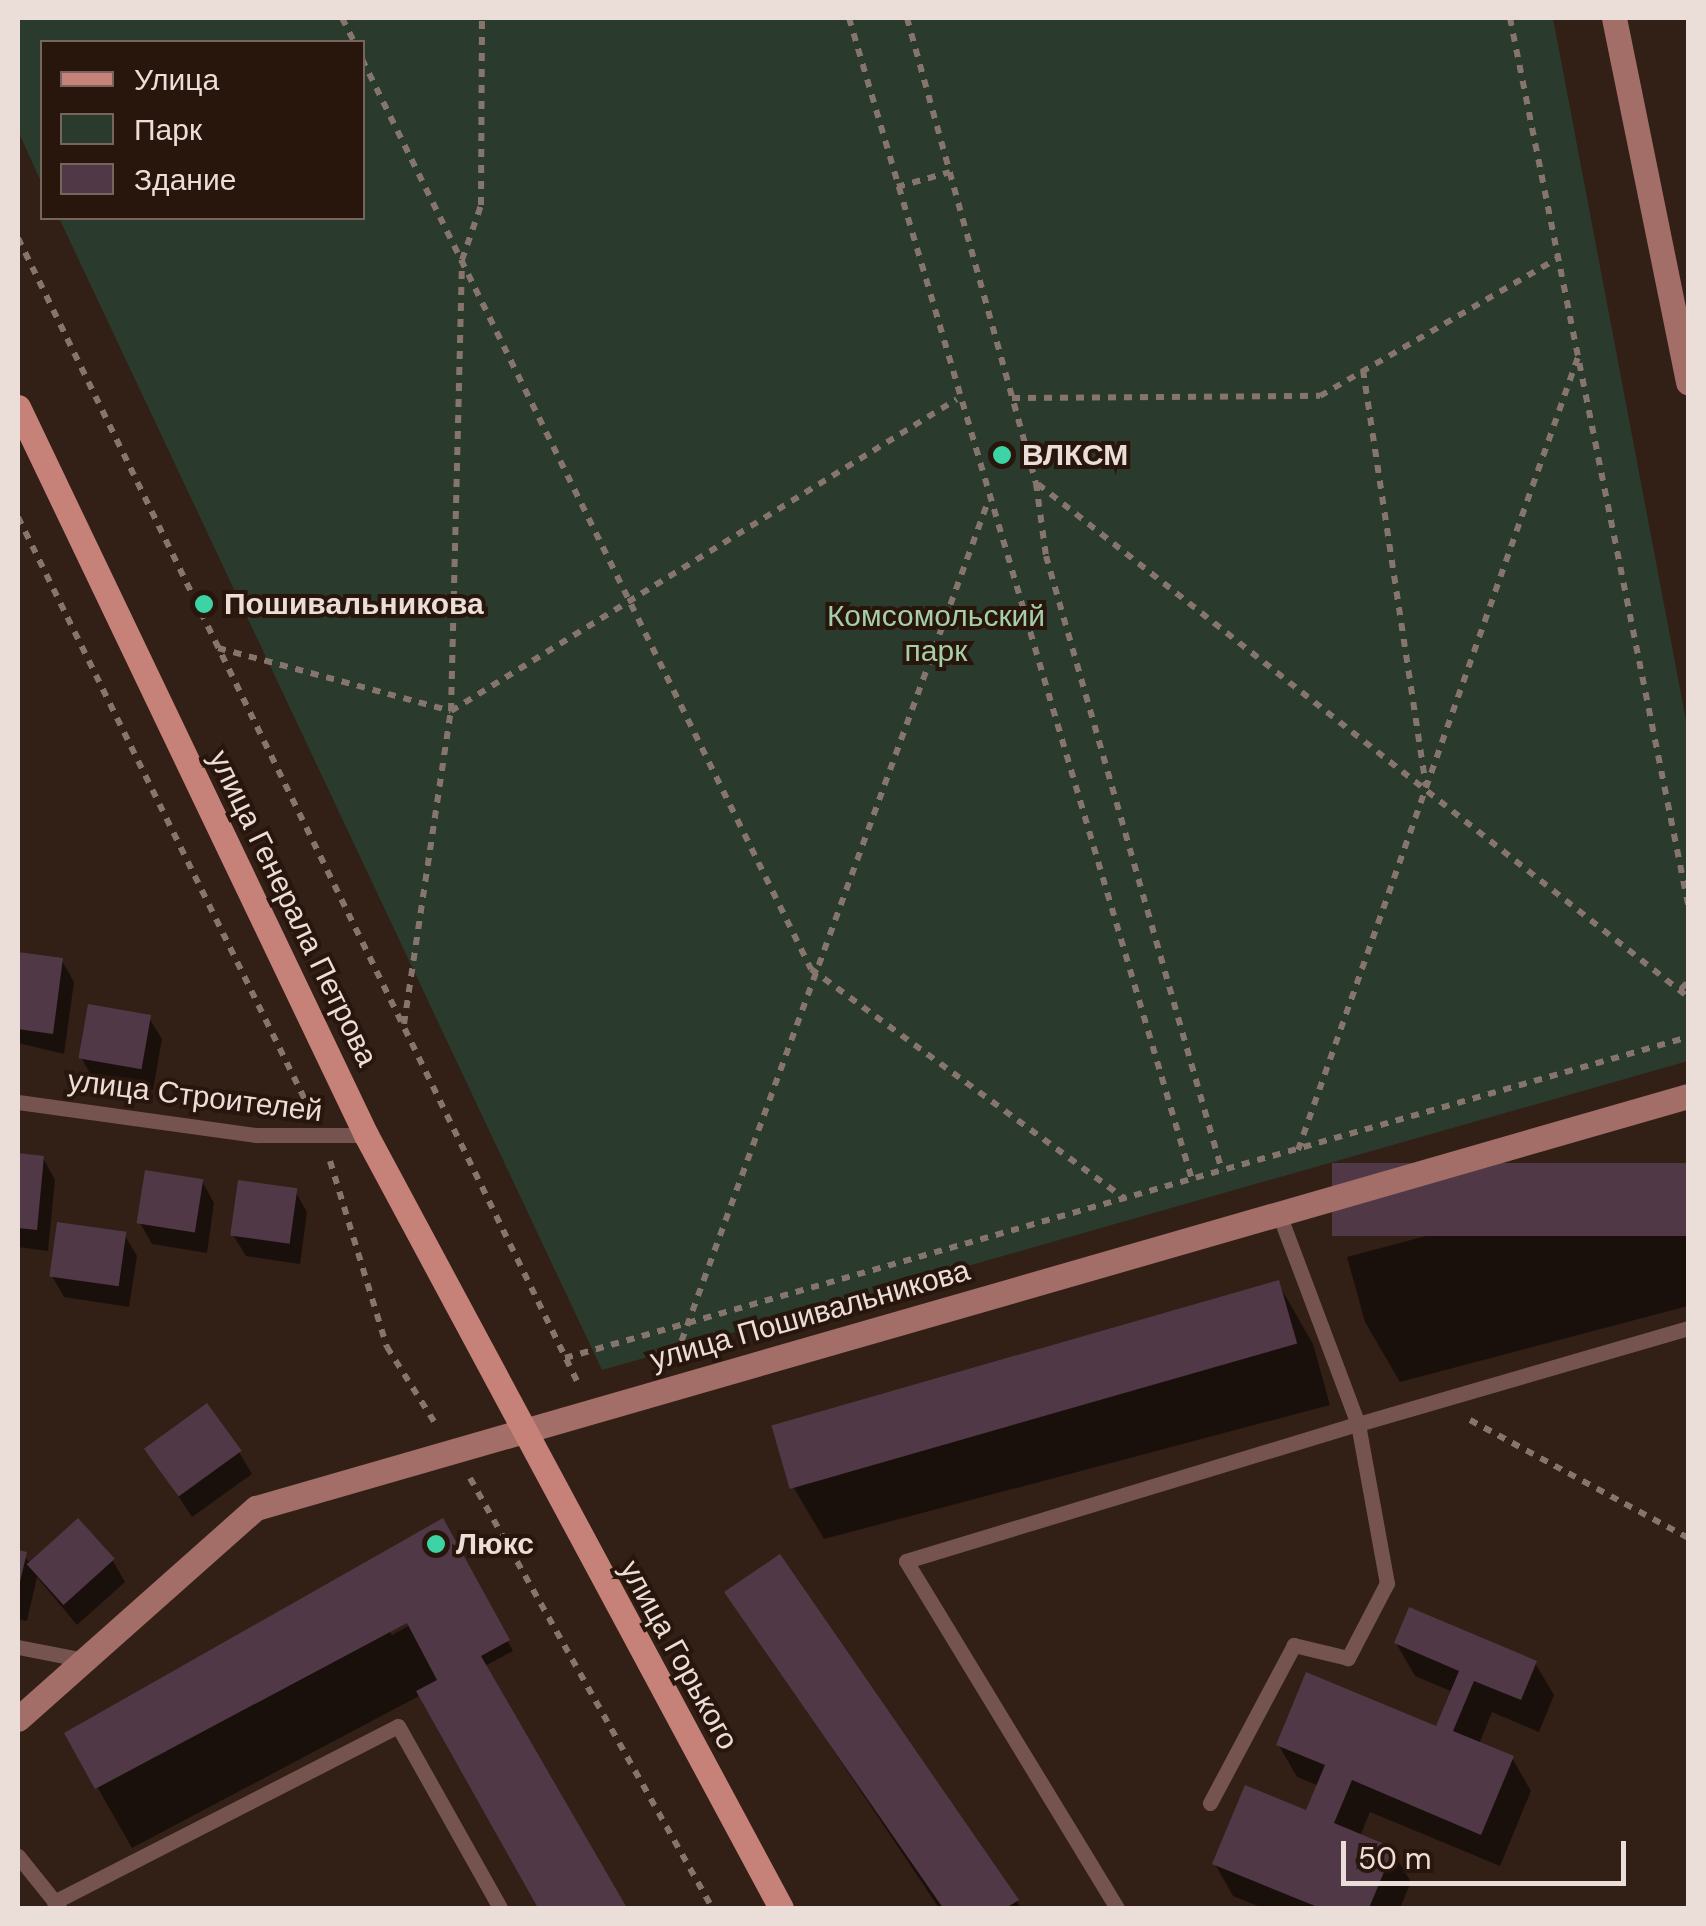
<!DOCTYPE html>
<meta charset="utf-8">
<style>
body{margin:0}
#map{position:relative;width:1706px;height:1926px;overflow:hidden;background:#321f16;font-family:"DM Sans",sans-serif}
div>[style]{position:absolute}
.green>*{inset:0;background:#2a3a2c}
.shadow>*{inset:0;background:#0007}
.building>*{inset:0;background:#513846;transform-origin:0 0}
.path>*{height:6px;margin-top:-3px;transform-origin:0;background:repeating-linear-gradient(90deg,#86756d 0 8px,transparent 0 16px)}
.service>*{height:15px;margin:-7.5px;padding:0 7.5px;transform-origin:7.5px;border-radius:7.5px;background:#75544f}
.secondary>*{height:25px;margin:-12.5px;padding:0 12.5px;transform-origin:12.5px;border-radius:12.5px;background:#a36e67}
.primary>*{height:25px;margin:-12.5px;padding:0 12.5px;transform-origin:12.5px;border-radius:12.5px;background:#c68279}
.dots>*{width:28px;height:28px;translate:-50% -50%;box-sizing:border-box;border:5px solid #28150c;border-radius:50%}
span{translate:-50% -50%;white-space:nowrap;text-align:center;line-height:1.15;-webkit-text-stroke:8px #28150c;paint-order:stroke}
.poi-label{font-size:30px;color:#ebddd7;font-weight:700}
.left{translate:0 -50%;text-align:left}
.park-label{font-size:30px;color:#a4cfa8}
.street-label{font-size:30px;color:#ebddd7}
.frame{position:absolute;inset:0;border:20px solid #ebddd7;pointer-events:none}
.legend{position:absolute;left:40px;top:40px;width:325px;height:180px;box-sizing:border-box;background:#28150c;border:2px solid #76655d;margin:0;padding:12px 18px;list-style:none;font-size:30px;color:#ebddd7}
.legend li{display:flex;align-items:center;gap:20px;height:50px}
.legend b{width:50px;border:2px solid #76655d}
.scale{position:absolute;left:1341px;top:1841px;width:285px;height:45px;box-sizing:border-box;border:5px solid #ebddd7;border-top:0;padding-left:12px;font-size:30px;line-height:35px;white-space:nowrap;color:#ebddd7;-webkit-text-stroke:8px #28150c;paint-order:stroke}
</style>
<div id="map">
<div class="green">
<div style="clip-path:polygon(18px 18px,1553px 18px,1688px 731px,1688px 1061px,602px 1370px,59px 218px,362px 218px,362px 42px,42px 42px,42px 184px,18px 131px)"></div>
</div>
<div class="shadow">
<div style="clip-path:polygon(18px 955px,62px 961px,74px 982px,64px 1054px,18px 1043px)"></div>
<div style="clip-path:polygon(149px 1018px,162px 1039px,153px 1090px,93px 1079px,81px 1057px)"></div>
<div style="clip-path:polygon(18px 1155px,43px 1158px,55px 1180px,48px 1251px,18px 1247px)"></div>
<div style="clip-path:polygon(1688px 1166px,1688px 1306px,1400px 1382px,1365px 1322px,1347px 1257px)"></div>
<div style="clip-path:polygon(202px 1181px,214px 1203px,207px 1253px,152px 1244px,140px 1223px)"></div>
<div style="clip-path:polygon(295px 1191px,307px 1212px,300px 1264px,246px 1256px,233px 1235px)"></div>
<div style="clip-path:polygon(124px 1234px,137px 1256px,129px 1307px,64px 1297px,52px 1276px)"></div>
<div style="clip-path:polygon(1278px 1283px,1313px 1344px,1330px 1405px,824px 1539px,788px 1478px)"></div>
<div style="clip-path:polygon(147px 1449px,239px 1452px,252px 1474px,192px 1517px)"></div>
<div style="clip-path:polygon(evenodd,442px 1521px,513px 1651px,485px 1666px,624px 1908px,540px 1908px,421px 1695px,132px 1848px,67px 1734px,442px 1521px,417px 1616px,419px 1620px,392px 1635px,389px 1631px,417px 1616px)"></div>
<div style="clip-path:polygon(18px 1552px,31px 1563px,113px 1561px,125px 1582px,77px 1625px,37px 1577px,27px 1621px,18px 1619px)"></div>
<div style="clip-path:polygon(728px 1593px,1017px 1901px,1021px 1908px,939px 1908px)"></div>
<div style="clip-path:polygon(1396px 1643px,1535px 1663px,1554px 1695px,1539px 1732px,1492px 1712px,1479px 1744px,1512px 1758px,1531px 1791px,1500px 1866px,1370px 1812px,1360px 1836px,1392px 1850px,1411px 1882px,1400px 1908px,1263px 1908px,1233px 1896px,1215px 1864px,1308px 1814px,1319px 1786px,1297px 1777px,1278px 1744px,1438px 1729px,1453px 1692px,1415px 1676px)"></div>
</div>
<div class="building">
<div style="clip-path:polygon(18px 952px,63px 958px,53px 1034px,18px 1029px)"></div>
<div style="left:88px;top:1004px;width:64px;height:55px;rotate:10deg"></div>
<div style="clip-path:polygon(18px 1153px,44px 1156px,37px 1230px,18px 1228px)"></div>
<div style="left:1688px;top:1163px;width:73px;height:356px;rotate:90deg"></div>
<div style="left:145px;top:1170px;width:59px;height:54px;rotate:9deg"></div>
<div style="left:238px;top:1180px;width:60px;height:56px;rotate:8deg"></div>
<div style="left:57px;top:1222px;width:70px;height:55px;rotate:8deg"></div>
<div style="left:1279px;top:1280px;width:66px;height:528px;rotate:74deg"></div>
<div style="left:207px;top:1403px;width:59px;height:78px;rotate:54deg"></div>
<div style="left:78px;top:1518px;width:55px;height:69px;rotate:48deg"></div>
<div style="clip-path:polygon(443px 1518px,510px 1640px,481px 1656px,627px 1908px,538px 1908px,416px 1691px,437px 1680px,407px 1623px,95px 1789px,64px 1733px)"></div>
<div style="clip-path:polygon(18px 1550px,27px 1552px,19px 1586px,18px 1586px)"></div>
<div style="clip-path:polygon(780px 1554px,1019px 1900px,1006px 1908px,943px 1908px,724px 1592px)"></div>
<div style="clip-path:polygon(1409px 1607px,1537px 1661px,1521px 1700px,1474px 1681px,1453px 1731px,1514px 1756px,1481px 1835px,1352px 1780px,1334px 1823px,1394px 1848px,1369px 1908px,1320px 1908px,1212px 1864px,1245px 1785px,1306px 1810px,1325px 1765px,1276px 1745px,1306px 1672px,1436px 1726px,1459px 1671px,1394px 1643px)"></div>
</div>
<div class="path">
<div style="left:342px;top:18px;width:27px;rotate:63deg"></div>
<div style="left:849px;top:18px;width:1212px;rotate:73.55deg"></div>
<div style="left:907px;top:18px;width:483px;rotate:74.5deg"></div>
<div style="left:1036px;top:483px;width:74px;rotate:82.2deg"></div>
<div style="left:1046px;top:556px;width:640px;rotate:74.03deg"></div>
<div style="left:1510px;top:18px;width:904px;rotate:78.64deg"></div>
<div style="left:362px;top:59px;width:1015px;rotate:63.74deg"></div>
<div style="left:811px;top:969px;width:389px;rotate:36.2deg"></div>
<div style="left:897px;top:187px;width:55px;rotate:-15.8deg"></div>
<div style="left:18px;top:238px;width:1275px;rotate:63.94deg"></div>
<div style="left:1363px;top:370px;width:420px;rotate:81.4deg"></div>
<div style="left:1012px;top:398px;width:308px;rotate:-0.4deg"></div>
<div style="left:1320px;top:396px;width:275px;rotate:-30.1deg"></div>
<div style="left:1038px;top:484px;width:828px;rotate:38.28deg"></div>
<div style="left:18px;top:517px;width:663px;rotate:63.78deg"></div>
<div style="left:218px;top:648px;width:241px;rotate:15.1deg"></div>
<div style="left:451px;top:711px;width:594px;rotate:-31.66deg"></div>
<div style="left:1681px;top:989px;width:10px;rotate:-45deg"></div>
<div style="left:404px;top:1024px;width:317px;rotate:-81.5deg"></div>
<div style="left:451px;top:711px;width:451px;rotate:-88.6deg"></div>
<div style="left:462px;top:260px;width:58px;rotate:-70.9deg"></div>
<div style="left:481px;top:205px;width:187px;rotate:-89.7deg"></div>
<div style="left:1298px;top:1150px;width:841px;rotate:-70.55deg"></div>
<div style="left:330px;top:1161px;width:195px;rotate:73deg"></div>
<div style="left:387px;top:1347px;width:93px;rotate:57.7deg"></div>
<div style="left:676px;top:1356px;width:912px;rotate:-69.94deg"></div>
<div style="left:565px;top:1358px;width:1168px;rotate:-15.95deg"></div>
<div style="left:1470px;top:1420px;width:248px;rotate:28.4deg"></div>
<div style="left:470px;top:1478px;width:493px;rotate:60.6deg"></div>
</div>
<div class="service">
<div style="left:18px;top:1102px;width:241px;rotate:7.9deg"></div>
<div style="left:257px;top:1135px;width:109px"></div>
<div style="left:1279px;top:1214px;width:224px;rotate:69.4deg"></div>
<div style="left:1358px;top:1424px;width:344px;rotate:-16.2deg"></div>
<div style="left:18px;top:1647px;width:67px;rotate:11.1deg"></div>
<div style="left:18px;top:1856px;width:65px;rotate:51.2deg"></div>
<div style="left:54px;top:1902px;width:386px;rotate:-27.1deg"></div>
<div style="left:398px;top:1726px;width:209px;rotate:60.7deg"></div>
<div style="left:1117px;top:1908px;width:406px;rotate:-121.3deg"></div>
<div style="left:906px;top:1561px;width:472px;rotate:-16.9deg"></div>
<div style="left:1358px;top:1424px;width:162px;rotate:79.7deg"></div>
<div style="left:1387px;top:1583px;width:85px;rotate:117.5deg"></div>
<div style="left:1348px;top:1658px;width:56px;rotate:-166.5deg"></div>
<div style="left:1294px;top:1645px;width:179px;rotate:118deg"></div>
</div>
<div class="secondary">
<div style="left:1614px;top:18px;width:372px;rotate:78.5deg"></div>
<div style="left:18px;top:1719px;width:318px;rotate:-41.6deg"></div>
<div style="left:256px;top:1508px;width:1490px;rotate:-16.05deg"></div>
</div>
<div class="primary">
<div style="left:18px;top:407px;width:807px;rotate:64.45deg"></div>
<div style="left:366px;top:1135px;width:877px;rotate:61.77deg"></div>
</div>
<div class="dots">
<div style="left:1002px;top:455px;background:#3cd4a4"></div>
<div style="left:204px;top:604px;background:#3cd4a4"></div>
<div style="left:436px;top:1544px;background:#3cd4a4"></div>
</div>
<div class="poi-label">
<span class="left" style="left:1022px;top:455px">ВЛКСМ</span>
<span class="left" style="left:224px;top:604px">Пошивальникова</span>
<span class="left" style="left:456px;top:1544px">Люкс</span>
</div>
<div class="park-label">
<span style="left:936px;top:633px">Комсомольский<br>парк</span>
</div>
<div class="street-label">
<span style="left:293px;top:908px;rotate:64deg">улица Генерала Петрова</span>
<span style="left:195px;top:1096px;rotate:7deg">улица Строителей</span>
<span style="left:810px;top:1315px;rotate:-16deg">улица Пошивальникова</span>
<span style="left:679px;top:1655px;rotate:61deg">улица Горького</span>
</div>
<div class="frame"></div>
<ul class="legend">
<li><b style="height:12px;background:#c68279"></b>Улица</li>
<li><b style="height:28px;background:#2a3a2c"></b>Парк</li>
<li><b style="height:28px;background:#513846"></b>Здание</li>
</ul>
<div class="scale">50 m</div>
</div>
